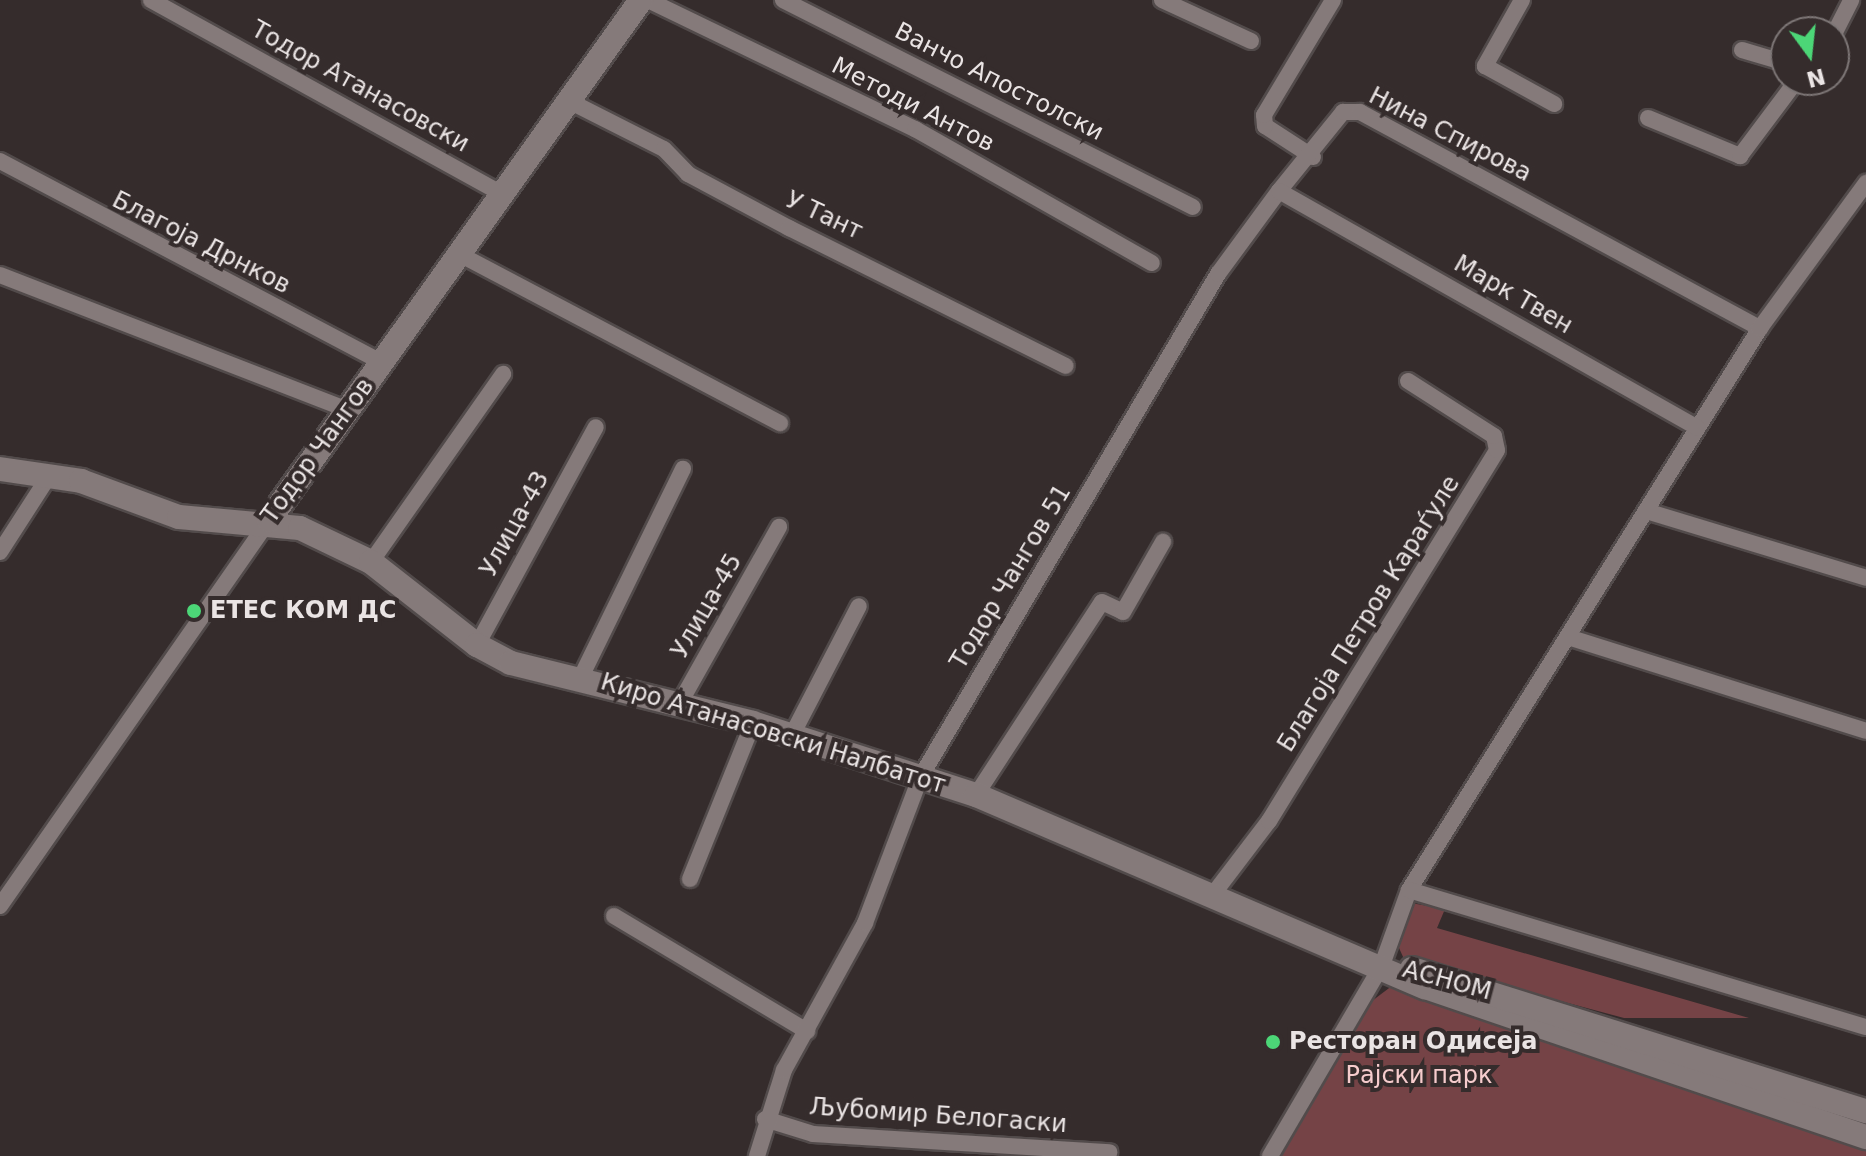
<!DOCTYPE html>
<meta charset="utf-8">
<style>
body{margin:0}
#map{position:relative;width:1866px;height:1156px;overflow:hidden;background:#352c2c;font-family:"DejaVu Sans",sans-serif}
div>[style]{position:absolute}
.green>*{inset:0;background:#754346}
.roads{filter:drop-shadow(2px 0 #524b4b) drop-shadow(-2px 0 #524b4b) drop-shadow(0 2px #524b4b) drop-shadow(0 -2px #524b4b)}
.street>*{height:16px;margin:-8px;padding:0 8px;transform-origin:8px;border-radius:8px;background:#857a7a}
.secondary>*{height:24px;margin:-12px;padding:0 12px;transform-origin:12px;border-radius:12px;background:#857a7a}
.dots>*{width:22px;height:22px;translate:-50% -50%;box-sizing:border-box;border:4px solid #352c2c;border-radius:50%}
span{translate:-50% -50%;white-space:nowrap;text-align:center;line-height:1.15;-webkit-text-stroke:8px #352c2c;paint-order:stroke}
.street-label{font-size:24px;color:#eae4e4}
.poi-label{font-size:24px;color:#eae4e4;font-weight:700}
.left{translate:0 -50%;text-align:left}
.park-label{font-size:24px;color:#f6cccd}
.north{position:absolute;left:1770px;top:16px;width:80px;height:80px;box-sizing:border-box;background:#352c2c;border:2px solid #7d7676;border-radius:50%;rotate:165deg;font-size:22px;font-weight:700;line-height:32px;text-align:center;color:#eae4e4}
.north::after{content:'';display:block;margin:auto;width:28px;height:36px;background:#4cd677;clip-path:polygon(50% 0,100% 100%,50% 72%,0 100%)}
</style>
<div id="map">
<div class="green">
<div style="clip-path:polygon(1411px 903px,1445px 909px,1437px 928px,1749px 1018px,1624px 1018px,1404px 959px,1395px 939px)"></div>
<div style="clip-path:polygon(1397px 982px,1866px 1147px,1866px 1156px,1273px 1156px,1372px 1001px)"></div>
</div>
<div class="roads">
<div class="street">
<div style="left:151px;top:0;width:402px;rotate:28.9deg"></div>
<div style="left:648px;top:0;width:297px;rotate:25.8deg"></div>
<div style="left:915px;top:129px;width:272px;rotate:29.5deg"></div>
<div style="left:783px;top:0;width:459px;rotate:26.8deg"></div>
<div style="left:1162px;top:0;width:98px;rotate:24.7deg"></div>
<div style="left:1522px;top:0;width:76px;rotate:119.3deg"></div>
<div style="left:1485px;top:66px;width:79px;rotate:28.8deg"></div>
<div style="left:1834px;top:34px;width:38px;rotate:-63deg"></div>
<div style="left:1742px;top:50px;width:46px;rotate:16.5deg"></div>
<div style="left:569px;top:101px;width:106px;rotate:26.8deg"></div>
<div style="left:664px;top:149px;width:35px;rotate:46deg"></div>
<div style="left:688px;top:174px;width:115px;rotate:28.1deg"></div>
<div style="left:789px;top:228px;width:309px;rotate:26.5deg"></div>
<div style="left:1648px;top:118px;width:100px;rotate:22.4deg"></div>
<div style="left:1740px;top:156px;width:95px;rotate:-53.1deg"></div>
<div style="left:1313px;top:157px;width:57px;rotate:-147.1deg"></div>
<div style="left:1265px;top:126px;width:11px;rotate:-95deg"></div>
<div style="left:1264px;top:115px;width:134px;rotate:-59deg"></div>
<div style="left:0;top:161px;width:432px;rotate:27.8deg"></div>
<div style="left:1279px;top:191px;width:102px;rotate:-51deg"></div>
<div style="left:1343px;top:112px;width:17px"></div>
<div style="left:1360px;top:112px;width:455px;rotate:28.4deg"></div>
<div style="left:459px;top:254px;width:363px;rotate:27.8deg"></div>
<div style="left:0;top:275px;width:373px;rotate:21.2deg"></div>
<div style="left:1646px;top:511px;width:230px;rotate:16.9deg"></div>
<div style="left:0;top:552px;width:94px;rotate:-57.2deg"></div>
<div style="left:371px;top:562px;width:230px;rotate:-54.9deg"></div>
<div style="left:1568px;top:637px;width:312px;rotate:17.5deg"></div>
<div style="left:477px;top:645px;width:248px;rotate:-61.4deg"></div>
<div style="left:581px;top:677px;width:232px;rotate:-63.9deg"></div>
<div style="left:677px;top:708px;width:208px;rotate:-60.6deg"></div>
<div style="left:792px;top:735px;width:145px;rotate:-62.6deg"></div>
<div style="left:976px;top:795px;width:230px;rotate:-56.9deg"></div>
<div style="left:1102px;top:602px;width:23px;rotate:25deg"></div>
<div style="left:1123px;top:612px;width:81px;rotate:-60.3deg"></div>
<div style="left:690px;top:879px;width:168px;rotate:-68deg"></div>
<div style="left:1409px;top:890px;width:663px;rotate:-58.01deg"></div>
<div style="left:1760px;top:328px;width:180px;rotate:-53.8deg"></div>
<div style="left:1211px;top:897px;width:96px;rotate:-52.7deg"></div>
<div style="left:1269px;top:821px;width:435px;rotate:-58.4deg"></div>
<div style="left:1497px;top:450px;width:14px;rotate:-102deg"></div>
<div style="left:1494px;top:436px;width:102px;rotate:-147.4deg"></div>
<div style="left:0;top:906px;width:470px;rotate:-55.1deg"></div>
<div style="left:614px;top:916px;width:225px;rotate:30.8deg"></div>
<div style="left:765px;top:1119px;width:50px;rotate:17.4deg"></div>
<div style="left:813px;top:1134px;width:297px;rotate:3.5deg"></div>
<div style="left:757px;top:1156px;width:90px;rotate:-72.6deg"></div>
<div style="left:784px;top:1070px;width:168px;rotate:-61.1deg"></div>
<div style="left:865px;top:923px;width:155px;rotate:-69.2deg"></div>
<div style="left:920px;top:778px;width:586px;rotate:-59.41deg"></div>
<div style="left:1218px;top:274px;width:103px;rotate:-53.7deg"></div>
<div style="left:1279px;top:191px;width:481px;rotate:29.5deg"></div>
<div style="left:1270px;top:1156px;width:221px;rotate:-59.6deg"></div>
<div style="left:1382px;top:965px;width:80px;rotate:-70.2deg"></div>
<div style="left:1409px;top:890px;width:477px;rotate:16.7deg"></div>
</div>
<div class="secondary">
<div style="left:0;top:469px;width:82px;rotate:8.4deg"></div>
<div style="left:81px;top:481px;width:104px;rotate:20.2deg"></div>
<div style="left:179px;top:517px;width:121px;rotate:5.2deg"></div>
<div style="left:300px;top:528px;width:79px;rotate:25.6deg"></div>
<div style="left:371px;top:562px;width:135px;rotate:38.1deg"></div>
<div style="left:477px;top:645px;width:38px;rotate:28deg"></div>
<div style="left:511px;top:663px;width:249px;rotate:13.9deg"></div>
<div style="left:753px;top:723px;width:234px;rotate:17.9deg"></div>
<div style="left:976px;top:795px;width:488px;rotate:23.2deg"></div>
<div style="left:1425px;top:987px;width:466px;rotate:18.8deg"></div>
<div style="left:269px;top:520px;width:639px;rotate:-54.42deg"></div>
<div style="left:1412px;top:969px;width:476px;rotate:17.4deg"></div>
</div>
</div>
<div class="dots">
<div style="left:194px;top:611px;background:#4cd677"></div>
<div style="left:1273px;top:1042px;background:#4cd677"></div>
</div>
<div class="street-label">
<span style="left:999px;top:82px;rotate:27deg">Ванчо Апостолски</span>
<span style="left:360px;top:87px;rotate:29deg">Тодор Атанасовски</span>
<span style="left:913px;top:105px;rotate:27deg">Методи Антов</span>
<span style="left:1450px;top:135px;rotate:27deg">Нина Спирова</span>
<span style="left:824px;top:216px;rotate:25deg">У Тант</span>
<span style="left:201px;top:243px;rotate:27deg">Благоја Дрнков</span>
<span style="left:1513px;top:295px;rotate:30deg">Марк Твен</span>
<span style="left:318px;top:451px;rotate:-54deg">Тодор Чангов</span>
<span style="left:515px;top:524px;rotate:-61deg">Улица-43</span>
<span style="left:1011px;top:577px;rotate:-59deg">Тодор Чангов 51</span>
<span style="left:707px;top:606px;rotate:-60deg">Улица-45</span>
<span style="left:1369px;top:614px;rotate:-58deg">Благоја Петров Караѓуле</span>
<span style="left:773px;top:734px;rotate:17deg">Киро Атанасовски Налбатот</span>
<span style="left:1447px;top:981px;rotate:15deg">АСНОМ</span>
<span style="left:938px;top:1116px;rotate:4deg">Љубомир Белогаски</span>
</div>
<div class="poi-label">
<span class="left" style="left:210px;top:611px">ЕТЕС КОМ ДС</span>
<span class="left" style="left:1289px;top:1042px">Ресторан Одисеја</span>
</div>
<div class="park-label">
<span style="left:1419px;top:1076px">Рајски парк</span>
</div>
<div class="north">N</div>
</div>
